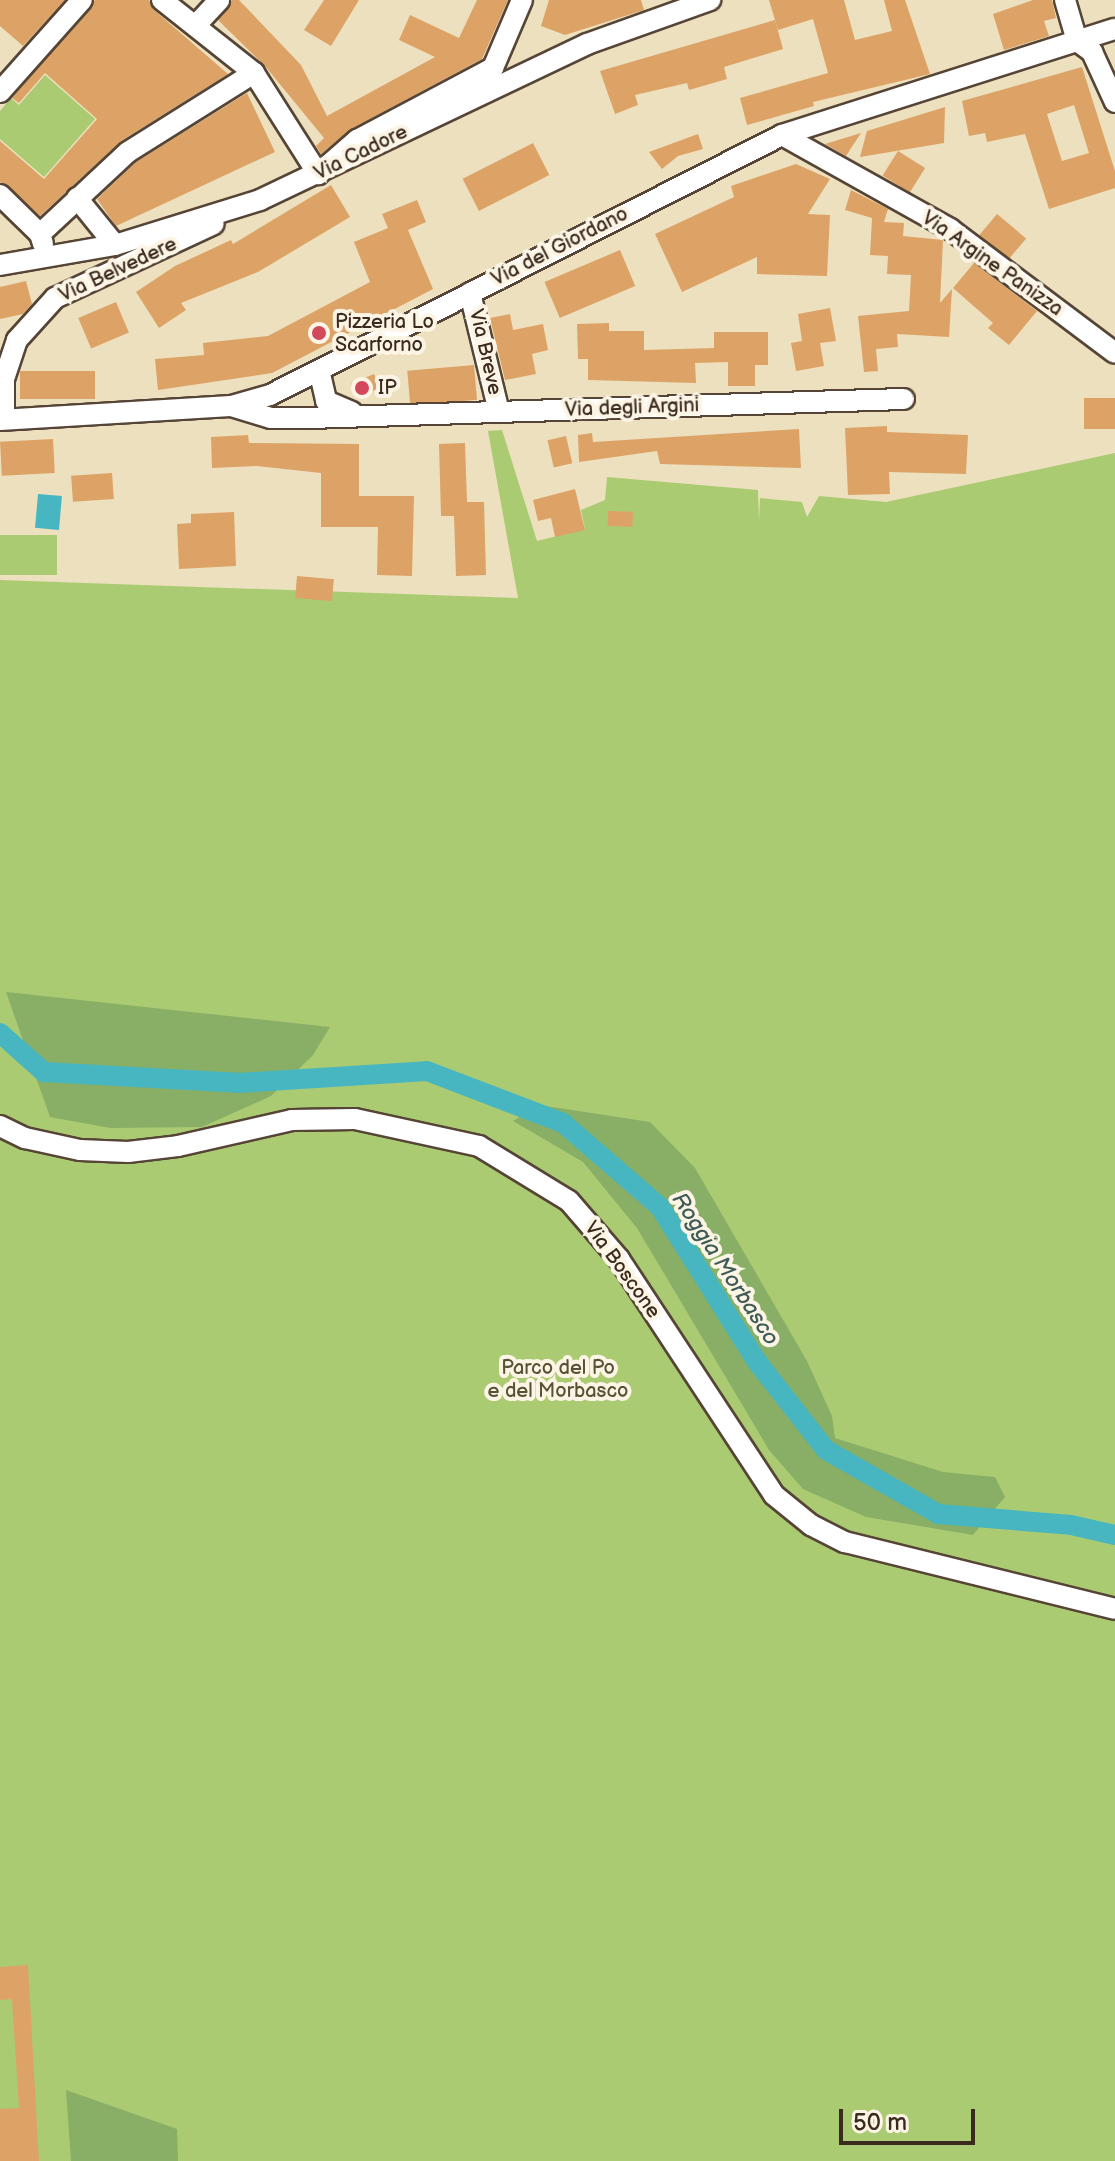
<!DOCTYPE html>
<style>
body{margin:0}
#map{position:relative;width:1115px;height:2161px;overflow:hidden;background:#ece0be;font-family:"Balsamiq Sans",sans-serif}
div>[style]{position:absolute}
.green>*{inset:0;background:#abcb73;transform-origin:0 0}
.forest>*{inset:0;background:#88af65}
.water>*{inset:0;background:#47b6c0;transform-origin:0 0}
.canal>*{height:20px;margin:-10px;padding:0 10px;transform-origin:10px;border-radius:10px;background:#47b6c0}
.building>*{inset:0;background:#dda366;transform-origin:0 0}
.roads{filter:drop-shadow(2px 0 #564536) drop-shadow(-2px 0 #564536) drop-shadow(0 2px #564536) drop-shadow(0 -2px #564536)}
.minor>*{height:20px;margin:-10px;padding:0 10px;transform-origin:10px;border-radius:10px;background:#fff}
.dots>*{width:22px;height:22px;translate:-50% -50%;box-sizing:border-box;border:4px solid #fcf5e5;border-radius:50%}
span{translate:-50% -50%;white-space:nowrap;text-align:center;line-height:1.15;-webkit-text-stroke:8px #fcf5e5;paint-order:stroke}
.street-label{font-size:20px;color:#3b2a1e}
.poi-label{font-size:20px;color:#3b2a1e}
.left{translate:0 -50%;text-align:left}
.park-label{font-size:20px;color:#575233}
.water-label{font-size:22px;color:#3f5b57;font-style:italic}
.scale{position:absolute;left:839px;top:2109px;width:136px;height:36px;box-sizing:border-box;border:4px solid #3b2a1e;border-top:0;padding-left:10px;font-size:24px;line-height:28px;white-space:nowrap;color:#3b2a1e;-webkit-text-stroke:6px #fcf5e5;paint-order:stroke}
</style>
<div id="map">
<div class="green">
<div style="clip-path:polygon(45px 75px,95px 119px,44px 177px,0 139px,0 111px,11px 98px,19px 105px)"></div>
<div style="clip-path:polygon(502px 430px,537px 541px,585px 529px,581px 510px,605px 500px,607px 477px,758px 490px,759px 520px,760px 498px,802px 502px,807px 517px,819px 496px,886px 502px,1115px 453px,1115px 2161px,0 2161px,0 580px,518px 598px,488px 431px)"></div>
<div style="left:0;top:535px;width:57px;height:40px"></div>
</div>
<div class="forest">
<div style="clip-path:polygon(6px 992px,330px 1027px,313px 1055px,271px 1096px,202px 1127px,110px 1128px,50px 1117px)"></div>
<div style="clip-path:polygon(539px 1105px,650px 1122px,695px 1168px,807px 1361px,832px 1416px,835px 1438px,943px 1472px,995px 1477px,1005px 1497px,973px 1535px,866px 1517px,803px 1489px,769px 1450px,637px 1228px,583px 1162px,513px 1121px)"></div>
<div style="clip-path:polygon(66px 2090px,177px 2129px,178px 2161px,71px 2161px)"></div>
</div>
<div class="water">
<div style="left:38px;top:494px;width:24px;height:34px;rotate:5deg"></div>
</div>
<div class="canal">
<div style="left:0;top:1033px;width:59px;rotate:41.6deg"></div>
<div style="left:44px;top:1072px;width:194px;rotate:3.2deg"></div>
<div style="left:238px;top:1083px;width:189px;rotate:-3.6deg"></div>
<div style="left:427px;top:1071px;width:146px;rotate:20.9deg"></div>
<div style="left:563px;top:1123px;width:128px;rotate:40.9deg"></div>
<div style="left:660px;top:1207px;width:184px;rotate:57.9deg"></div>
<div style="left:758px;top:1363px;width:110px;rotate:52deg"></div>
<div style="left:826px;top:1450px;width:129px;rotate:29.7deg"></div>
<div style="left:938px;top:1514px;width:133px;rotate:4.7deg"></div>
<div style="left:1071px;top:1525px;width:45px;rotate:12.8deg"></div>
</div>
<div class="building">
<div style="clip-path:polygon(0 0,65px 0,23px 46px,0 26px)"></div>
<div style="clip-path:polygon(95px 0,149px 0,154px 10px,228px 74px,121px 141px,40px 216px,0 182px,0 141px,44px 179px,97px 119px,45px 73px,19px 103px,12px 98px)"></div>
<div style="clip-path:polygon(232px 0,239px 0,301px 65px,327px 116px,435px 57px,399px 40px,410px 15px,459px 38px,477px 0,508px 0,482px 59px,351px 129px,321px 154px,316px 146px,324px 138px,265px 66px,218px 20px)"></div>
<div style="clip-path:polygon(324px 0,359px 0,331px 46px,304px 30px)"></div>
<div style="clip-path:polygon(549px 0,641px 0,644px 10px,565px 35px,541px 26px)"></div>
<div style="clip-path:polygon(769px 0,844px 0,855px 40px,892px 31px,884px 0,905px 0,930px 74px,813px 102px,814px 106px,747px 125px,740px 98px,828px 73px,813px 19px,778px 30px)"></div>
<div style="clip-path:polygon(1033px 0,1052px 0,1056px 18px,1044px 21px,1049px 36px,1004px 50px,993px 14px)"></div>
<div style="clip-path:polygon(775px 20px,783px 49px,724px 67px,727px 79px,689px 90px,687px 83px,635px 95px,638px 105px,615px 114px,600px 71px)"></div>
<div style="clip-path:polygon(evenodd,1082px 67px,1115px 171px,1115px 188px,1049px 209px,1025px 134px,987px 142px,985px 133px,969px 136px,962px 101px,1082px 67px,1074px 105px,1089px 153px,1062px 161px,1047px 114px,1074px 105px)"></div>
<div style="clip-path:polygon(247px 93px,275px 152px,116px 226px,97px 199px,136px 162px)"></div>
<div style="clip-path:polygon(945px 107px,944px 143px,860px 157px,867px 131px)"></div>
<div style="clip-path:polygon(861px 133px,846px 156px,825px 144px)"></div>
<div style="clip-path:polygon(698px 134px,703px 149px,678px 156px,662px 169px,649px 152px)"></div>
<div style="left:533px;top:143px;width:36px;height:79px;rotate:63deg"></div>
<div style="left:898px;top:151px;width:32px;height:29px;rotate:32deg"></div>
<div style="clip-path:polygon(796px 164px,830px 179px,808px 214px,830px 215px,827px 276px,757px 274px,757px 257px,682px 292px,655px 234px,734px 197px,731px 186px)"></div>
<div style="clip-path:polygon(331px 185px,350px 217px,258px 272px,181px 303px,186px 310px,159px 328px,136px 292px,175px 266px,231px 240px,233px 244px)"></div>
<div style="clip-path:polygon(851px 190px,888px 209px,884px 222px,904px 223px,903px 236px,943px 240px,940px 303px,952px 289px,949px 337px,897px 334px,898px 347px,876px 349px,878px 371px,864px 372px,858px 316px,909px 311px,911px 275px,887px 274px,888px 256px,870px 255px,872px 218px,845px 210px)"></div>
<div style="clip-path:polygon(417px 200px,426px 222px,408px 230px,433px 289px,272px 373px,158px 390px,155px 359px,204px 355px,203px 343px,268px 336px,370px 282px,354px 242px,388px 228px,382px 214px)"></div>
<div style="left:997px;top:214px;width:38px;height:28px;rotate:40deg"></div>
<div style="left:620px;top:250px;width:39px;height:82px;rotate:67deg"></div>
<div style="clip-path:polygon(974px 263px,1037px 311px,1009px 345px,988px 328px,993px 323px,953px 288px)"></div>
<div style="clip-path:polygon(26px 281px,32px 304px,23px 314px,0 319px,0 287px)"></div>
<div style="left:116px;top:302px;width:33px;height:41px;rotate:67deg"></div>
<div style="clip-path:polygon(830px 308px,836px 341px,820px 343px,824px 366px,796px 371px,791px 343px,802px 341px,798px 314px)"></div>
<div style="clip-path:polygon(510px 314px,513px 330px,543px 324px,548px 350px,532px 354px,536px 374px,505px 380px,490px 318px)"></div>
<div style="clip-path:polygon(609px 323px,609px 331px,644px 331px,644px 350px,714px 348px,714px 332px,768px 332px,768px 365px,755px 365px,755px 386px,728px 386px,728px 362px,695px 363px,696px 383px,588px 380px,588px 359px,578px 359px,577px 324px)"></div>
<div style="left:474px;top:365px;width:35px;height:67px;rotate:85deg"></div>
<div style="left:95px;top:371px;width:28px;height:75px;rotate:90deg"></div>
<div style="left:374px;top:374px;width:15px;height:25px;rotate:67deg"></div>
<div style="left:1115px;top:398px;width:31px;height:31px;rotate:90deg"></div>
<div style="clip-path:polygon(887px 426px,887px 432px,968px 435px,966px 474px,889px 472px,890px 494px,848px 495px,845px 428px)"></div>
<div style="clip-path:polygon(799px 429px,801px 468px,660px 464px,657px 451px,579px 462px,578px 435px,592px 433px,593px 442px)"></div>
<div style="clip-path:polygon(248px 435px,249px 443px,359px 444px,359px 496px,414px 496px,412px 576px,377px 575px,378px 527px,321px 527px,321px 473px,257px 466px,212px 468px,211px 437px)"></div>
<div style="left:566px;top:436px;width:28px;height:19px;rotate:77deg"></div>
<div style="left:53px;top:439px;width:34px;height:53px;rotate:87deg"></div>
<div style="clip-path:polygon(465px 443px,467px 502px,484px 502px,486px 575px,456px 576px,454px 516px,441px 516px,439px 444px)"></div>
<div style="left:112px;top:473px;width:26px;height:41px;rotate:86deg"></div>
<div style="clip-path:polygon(575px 489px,585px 530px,555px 537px,551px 518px,538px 521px,533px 500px)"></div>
<div style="left:608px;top:511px;width:25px;height:15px;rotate:2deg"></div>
<div style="clip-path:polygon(234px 512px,236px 566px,179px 569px,177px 524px,191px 523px,191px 514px)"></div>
<div style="left:297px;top:576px;width:37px;height:22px;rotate:5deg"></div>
<div style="clip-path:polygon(28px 1965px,39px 2161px,0 2161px,0 2109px,19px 2108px,12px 1999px,0 2000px,0 1967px)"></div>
</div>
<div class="roads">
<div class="minor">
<div style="left:162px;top:0;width:117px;rotate:38.4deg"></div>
<div style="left:254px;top:73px;width:120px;rotate:57.6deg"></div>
<div style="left:318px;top:174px;width:52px;rotate:-41.1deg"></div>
<div style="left:357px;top:140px;width:154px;rotate:-27.9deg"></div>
<div style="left:493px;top:68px;width:74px;rotate:-66.9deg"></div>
<div style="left:1065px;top:0;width:43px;rotate:73.7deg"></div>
<div style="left:1077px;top:41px;width:19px;rotate:36deg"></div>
<div style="left:1092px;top:52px;width:55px;rotate:65.3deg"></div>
<div style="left:196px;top:25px;width:34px;rotate:-47deg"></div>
<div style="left:0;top:92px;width:123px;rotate:-48.3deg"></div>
<div style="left:782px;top:135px;width:193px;rotate:29.2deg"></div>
<div style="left:950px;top:229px;width:206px;rotate:36.9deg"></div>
<div style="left:0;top:195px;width:56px;rotate:44.3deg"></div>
<div style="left:40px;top:234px;width:10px;rotate:73deg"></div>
<div style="left:77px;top:198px;width:60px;rotate:51deg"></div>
<div style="left:40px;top:234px;width:120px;rotate:-43deg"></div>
<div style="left:128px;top:152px;width:149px;rotate:-32.1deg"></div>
<div style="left:0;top:265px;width:117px;rotate:-9.9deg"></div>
<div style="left:115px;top:245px;width:152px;rotate:-17.2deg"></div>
<div style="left:260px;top:200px;width:362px;rotate:-25.5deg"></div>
<div style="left:587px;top:44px;width:131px;rotate:-19.7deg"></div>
<div style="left:470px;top:293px;width:122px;rotate:76.3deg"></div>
<div style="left:320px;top:374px;width:28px;rotate:77deg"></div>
<div style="left:326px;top:401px;width:28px;rotate:23deg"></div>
<div style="left:231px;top:406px;width:42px;rotate:16.7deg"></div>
<div style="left:271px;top:418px;width:38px"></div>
<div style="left:309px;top:418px;width:595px;rotate:-1.83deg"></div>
<div style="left:4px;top:419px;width:40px;rotate:-90deg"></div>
<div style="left:4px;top:379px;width:41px;rotate:-71.6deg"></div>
<div style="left:17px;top:340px;width:57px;rotate:-47.9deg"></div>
<div style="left:55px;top:298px;width:175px;rotate:-25deg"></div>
<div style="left:0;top:420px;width:231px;rotate:-3.5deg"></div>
<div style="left:231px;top:406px;width:41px;rotate:-15.8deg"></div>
<div style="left:270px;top:395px;width:574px;rotate:-26.92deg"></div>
<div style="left:782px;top:135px;width:349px;rotate:-17.7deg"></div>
<div style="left:0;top:1126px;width:28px;rotate:26deg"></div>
<div style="left:25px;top:1138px;width:56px;rotate:12.3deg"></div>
<div style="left:80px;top:1150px;width:48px;rotate:2.4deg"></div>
<div style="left:128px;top:1152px;width:50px;rotate:-6.8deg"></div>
<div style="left:178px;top:1146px;width:117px;rotate:-12.8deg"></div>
<div style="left:292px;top:1120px;width:63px;rotate:-0.9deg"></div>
<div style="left:355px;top:1119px;width:127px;rotate:12.3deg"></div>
<div style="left:479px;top:1146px;width:105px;rotate:31.4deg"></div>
<div style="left:569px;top:1201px;width:77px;rotate:49.2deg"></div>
<div style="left:619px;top:1259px;width:282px;rotate:56.7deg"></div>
<div style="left:774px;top:1495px;width:48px;rotate:39deg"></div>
<div style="left:811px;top:1525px;width:38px;rotate:27deg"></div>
<div style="left:845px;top:1542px;width:278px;rotate:13.9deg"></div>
</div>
</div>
<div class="dots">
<div style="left:319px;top:333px;background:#d1495b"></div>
<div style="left:362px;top:388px;background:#d1495b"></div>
</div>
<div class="street-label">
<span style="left:361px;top:153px;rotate:-26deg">Via Cadore</span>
<span style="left:560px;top:247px;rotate:-27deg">Via del Giordano</span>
<span style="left:992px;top:264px;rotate:35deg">Via Argine Panizza</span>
<span style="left:118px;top:270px;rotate:-25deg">Via Belvedere</span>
<span style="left:485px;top:352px;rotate:77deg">Via Breve</span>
<span style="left:632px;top:408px;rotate:-2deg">Via degli Argini</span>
<span style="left:622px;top:1270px;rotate:54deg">Via Boscone</span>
</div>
<div class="poi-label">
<span class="left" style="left:335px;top:334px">Pizzeria Lo<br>Scarforno</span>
<span class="left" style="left:378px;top:388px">IP</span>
</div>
<div class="park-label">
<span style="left:558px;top:1380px">Parco del Po<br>e del Morbasco</span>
</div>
<div class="water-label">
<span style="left:725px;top:1269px;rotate:57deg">Roggia Morbasco</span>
</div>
<div class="scale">50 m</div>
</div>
